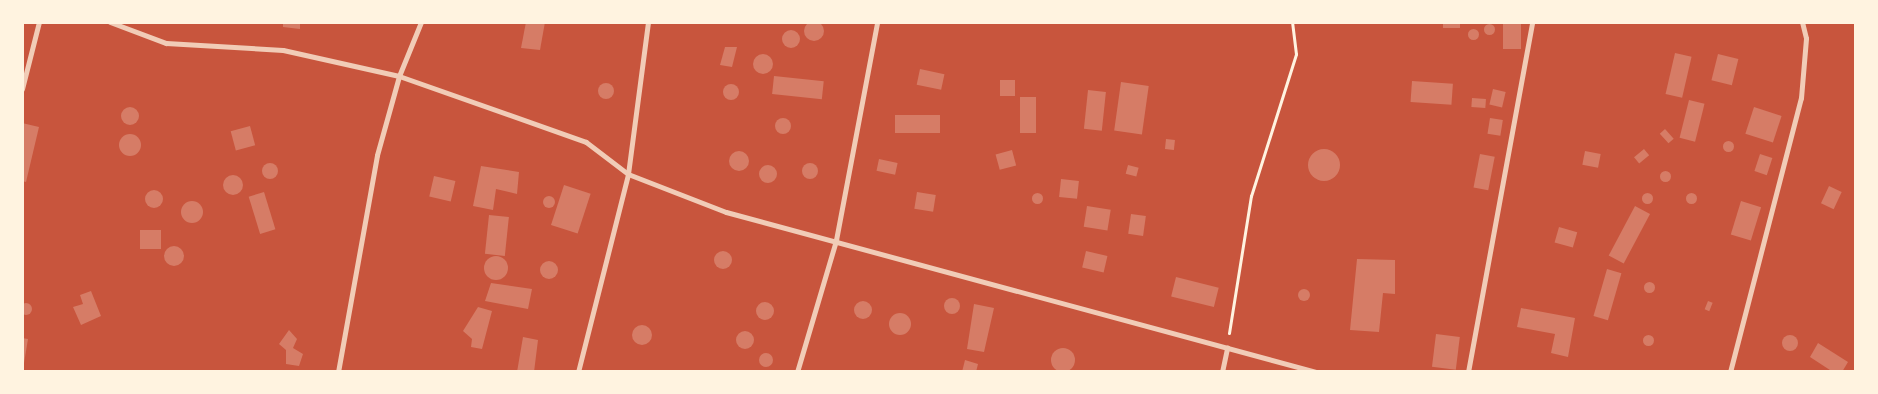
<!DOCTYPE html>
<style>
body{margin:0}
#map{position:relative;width:1878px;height:394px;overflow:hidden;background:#c8553d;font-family:"Titillium Web",sans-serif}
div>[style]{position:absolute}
.building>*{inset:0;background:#d67c66;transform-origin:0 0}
.round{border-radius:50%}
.path>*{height:3px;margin:-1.5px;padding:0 1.5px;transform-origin:1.5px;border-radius:1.5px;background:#fff3e0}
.minor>*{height:5px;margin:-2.5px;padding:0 2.5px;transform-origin:2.5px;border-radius:2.5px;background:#f1ccb7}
span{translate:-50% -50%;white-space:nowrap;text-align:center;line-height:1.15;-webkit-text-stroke:4px #fff3e0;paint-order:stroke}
.frame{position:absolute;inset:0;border:24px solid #fff3e0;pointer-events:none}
</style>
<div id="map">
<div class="building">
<div class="round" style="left:804px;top:21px;width:20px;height:20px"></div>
<div style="clip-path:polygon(283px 22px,300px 22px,300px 29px,283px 27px)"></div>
<div style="clip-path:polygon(526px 22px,545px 22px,540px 50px,521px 48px)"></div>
<div style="left:1443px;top:22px;width:17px;height:6px"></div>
<div style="left:1503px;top:22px;width:18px;height:27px"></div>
<div class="round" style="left:1483.5px;top:23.5px;width:11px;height:11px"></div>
<div class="round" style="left:1467.5px;top:28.5px;width:11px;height:11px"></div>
<div class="round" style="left:782px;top:30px;width:18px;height:18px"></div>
<div style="clip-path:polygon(725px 47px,737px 47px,732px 67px,720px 65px)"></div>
<div style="left:1675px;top:53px;width:17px;height:42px;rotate:13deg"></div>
<div style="left:1718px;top:54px;width:21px;height:27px;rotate:14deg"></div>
<div class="round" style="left:753px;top:54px;width:20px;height:20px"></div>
<div style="left:920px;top:69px;width:25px;height:16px;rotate:12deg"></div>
<div style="left:774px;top:76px;width:50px;height:18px;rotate:6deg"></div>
<div style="left:1000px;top:80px;width:15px;height:16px"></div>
<div style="left:1412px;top:81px;width:41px;height:21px;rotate:4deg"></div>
<div style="left:1121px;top:82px;width:28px;height:49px;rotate:8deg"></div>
<div class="round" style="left:598px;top:83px;width:16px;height:16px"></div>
<div class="round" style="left:723px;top:84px;width:16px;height:16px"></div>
<div style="left:1493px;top:89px;width:13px;height:16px;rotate:13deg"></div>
<div style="left:1088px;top:90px;width:18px;height:39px;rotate:6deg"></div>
<div style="left:1036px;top:97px;width:36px;height:16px;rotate:90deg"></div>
<div style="left:1472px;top:98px;width:14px;height:9px;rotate:4deg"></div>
<div style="left:1689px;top:100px;width:16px;height:39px;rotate:14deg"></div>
<div class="round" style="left:121px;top:107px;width:18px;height:18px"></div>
<div style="left:1754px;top:107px;width:29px;height:28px;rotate:18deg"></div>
<div style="left:895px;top:115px;width:45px;height:18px"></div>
<div style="left:1490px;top:118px;width:13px;height:16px;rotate:9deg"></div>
<div class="round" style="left:775px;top:118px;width:16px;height:16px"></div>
<div style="clip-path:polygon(22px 123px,39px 127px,26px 182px,22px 181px)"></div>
<div style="left:250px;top:126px;width:20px;height:20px;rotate:75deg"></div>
<div style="left:1665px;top:129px;width:13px;height:7px;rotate:48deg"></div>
<div class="round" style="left:119px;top:134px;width:22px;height:22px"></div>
<div style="left:1166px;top:139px;width:9px;height:10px;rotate:6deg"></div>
<div class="round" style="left:1722.5px;top:140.5px;width:11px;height:11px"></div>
<div class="round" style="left:1308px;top:149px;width:32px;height:32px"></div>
<div style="left:1644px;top:149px;width:8px;height:13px;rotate:50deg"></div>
<div style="left:1012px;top:150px;width:16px;height:17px;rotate:75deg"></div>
<div style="left:1585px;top:151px;width:16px;height:14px;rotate:11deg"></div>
<div class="round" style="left:729px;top:151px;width:20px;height:20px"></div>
<div style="left:1480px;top:154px;width:15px;height:34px;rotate:11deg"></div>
<div style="left:1760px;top:154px;width:13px;height:18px;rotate:18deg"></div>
<div style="left:879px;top:159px;width:19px;height:12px;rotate:12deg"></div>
<div class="round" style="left:802px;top:163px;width:16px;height:16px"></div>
<div class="round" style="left:262px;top:163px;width:16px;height:16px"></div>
<div class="round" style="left:759px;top:165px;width:18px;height:18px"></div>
<div style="left:1128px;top:165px;width:11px;height:9px;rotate:15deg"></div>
<div style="clip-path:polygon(481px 166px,519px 172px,517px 194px,496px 189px,493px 210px,473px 206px)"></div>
<div class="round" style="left:1659.5px;top:170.5px;width:11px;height:11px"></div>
<div class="round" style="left:223px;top:175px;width:20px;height:20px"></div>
<div style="left:434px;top:176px;width:22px;height:21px;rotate:13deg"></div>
<div style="left:1061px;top:179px;width:18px;height:18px;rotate:6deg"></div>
<div style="left:564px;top:185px;width:28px;height:42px;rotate:18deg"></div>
<div style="left:1829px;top:186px;width:14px;height:19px;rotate:25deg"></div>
<div class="round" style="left:145px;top:190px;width:18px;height:18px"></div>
<div style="left:264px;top:192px;width:39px;height:16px;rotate:73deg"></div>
<div style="left:917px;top:192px;width:19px;height:17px;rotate:9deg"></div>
<div class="round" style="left:1641.5px;top:192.5px;width:11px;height:11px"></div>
<div class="round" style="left:1031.5px;top:192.5px;width:11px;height:11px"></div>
<div class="round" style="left:1685.5px;top:192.5px;width:11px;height:11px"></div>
<div class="round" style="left:543px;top:196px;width:12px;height:12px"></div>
<div class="round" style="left:181px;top:201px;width:22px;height:22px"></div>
<div style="left:1741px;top:201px;width:21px;height:35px;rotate:17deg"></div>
<div style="left:1087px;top:206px;width:24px;height:21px;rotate:9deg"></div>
<div style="left:1635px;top:206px;width:17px;height:56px;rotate:28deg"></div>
<div style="left:1131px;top:214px;width:15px;height:20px;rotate:8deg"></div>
<div style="left:489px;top:215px;width:20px;height:39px;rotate:6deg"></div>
<div style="left:1559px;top:227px;width:19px;height:16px;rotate:16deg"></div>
<div style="left:161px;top:230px;width:19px;height:21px;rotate:90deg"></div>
<div class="round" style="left:164px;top:246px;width:20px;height:20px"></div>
<div style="left:1086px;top:251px;width:22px;height:17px;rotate:13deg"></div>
<div class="round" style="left:714px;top:251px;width:18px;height:18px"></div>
<div class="round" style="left:484px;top:256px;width:24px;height:24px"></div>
<div style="clip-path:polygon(1357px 259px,1395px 260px,1395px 294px,1383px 293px,1379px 332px,1350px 330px)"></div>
<div class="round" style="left:540px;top:261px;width:18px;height:18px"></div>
<div style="left:1607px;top:269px;width:15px;height:49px;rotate:16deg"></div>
<div style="left:1176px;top:277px;width:44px;height:20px;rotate:14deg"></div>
<div class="round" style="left:1643.5px;top:281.5px;width:11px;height:11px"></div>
<div style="clip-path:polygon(491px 283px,532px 289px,528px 309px,485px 301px)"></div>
<div class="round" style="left:1298px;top:289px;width:12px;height:12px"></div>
<div style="clip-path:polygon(91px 291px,101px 316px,81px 325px,73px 307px,83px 304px,80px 295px)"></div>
<div class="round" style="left:944px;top:298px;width:16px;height:16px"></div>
<div style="left:1708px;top:301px;width:5px;height:9px;rotate:22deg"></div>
<div class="round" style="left:854px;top:301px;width:18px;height:18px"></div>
<div class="round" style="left:756px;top:302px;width:18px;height:18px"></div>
<div class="round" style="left:20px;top:303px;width:12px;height:12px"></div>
<div style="clip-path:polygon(974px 304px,994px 308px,984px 352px,967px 349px)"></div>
<div style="clip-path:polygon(478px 307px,492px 311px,482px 349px,471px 347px,472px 339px,463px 331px)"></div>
<div style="clip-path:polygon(1521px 308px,1575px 318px,1568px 357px,1551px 353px,1555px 334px,1517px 327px)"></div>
<div class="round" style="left:889px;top:313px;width:22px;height:22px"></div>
<div class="round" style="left:632px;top:325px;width:20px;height:20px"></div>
<div style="clip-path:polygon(289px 330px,297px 339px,293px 348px,303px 354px,299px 366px,286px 364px,286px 350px,279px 344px)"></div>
<div class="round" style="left:736px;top:331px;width:18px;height:18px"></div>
<div style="left:1436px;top:334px;width:24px;height:33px;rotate:7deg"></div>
<div class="round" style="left:1642.5px;top:334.5px;width:11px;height:11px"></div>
<div class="round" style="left:1782px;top:335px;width:16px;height:16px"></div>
<div style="clip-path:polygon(523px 337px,538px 340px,534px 372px,517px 372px)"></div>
<div style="clip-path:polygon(22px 338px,28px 339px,24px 363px,22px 363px)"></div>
<div style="clip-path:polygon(1818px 343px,1848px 362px,1842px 372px,1833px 372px,1810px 357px)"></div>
<div class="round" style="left:1051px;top:348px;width:24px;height:24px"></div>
<div class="round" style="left:759px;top:353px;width:14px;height:14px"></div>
<div style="clip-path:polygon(965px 360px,978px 364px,976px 372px,962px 372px)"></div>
</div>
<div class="path">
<div style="left:1229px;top:333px;width:139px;rotate:-80.9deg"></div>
<div style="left:1251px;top:196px;width:149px;rotate:-72.4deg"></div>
<div style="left:1296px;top:54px;width:32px;rotate:-97deg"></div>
</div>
<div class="minor">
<div style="left:110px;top:22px;width:60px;rotate:20.6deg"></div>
<div style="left:166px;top:43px;width:117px;rotate:3.4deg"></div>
<div style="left:283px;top:50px;width:119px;rotate:12.6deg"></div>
<div style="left:399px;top:76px;width:58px;rotate:-67.8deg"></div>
<div style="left:22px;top:89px;width:69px;rotate:-75.8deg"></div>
<div style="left:338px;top:372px;width:220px;rotate:-79.8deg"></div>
<div style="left:377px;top:155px;width:82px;rotate:-74.4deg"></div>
<div style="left:399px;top:76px;width:198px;rotate:19.4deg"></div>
<div style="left:586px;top:142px;width:53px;rotate:37.3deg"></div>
<div style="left:628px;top:174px;width:105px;rotate:21.2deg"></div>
<div style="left:726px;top:212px;width:611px;rotate:15.17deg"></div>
<div style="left:578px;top:372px;width:204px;rotate:-75.8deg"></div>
<div style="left:628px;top:174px;width:153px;rotate:-82.5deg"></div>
<div style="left:797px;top:372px;width:138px;rotate:-73.5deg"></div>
<div style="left:836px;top:240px;width:222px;rotate:-79.3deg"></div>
<div style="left:1222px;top:372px;width:25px;rotate:-78deg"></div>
<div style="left:1468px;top:372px;width:356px;rotate:-79.6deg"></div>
<div style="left:1730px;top:372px;width:283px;rotate:-75.5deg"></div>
<div style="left:1801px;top:98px;width:60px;rotate:-85.2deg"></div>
<div style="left:1806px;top:38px;width:16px;rotate:-104deg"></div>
</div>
<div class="frame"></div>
</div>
